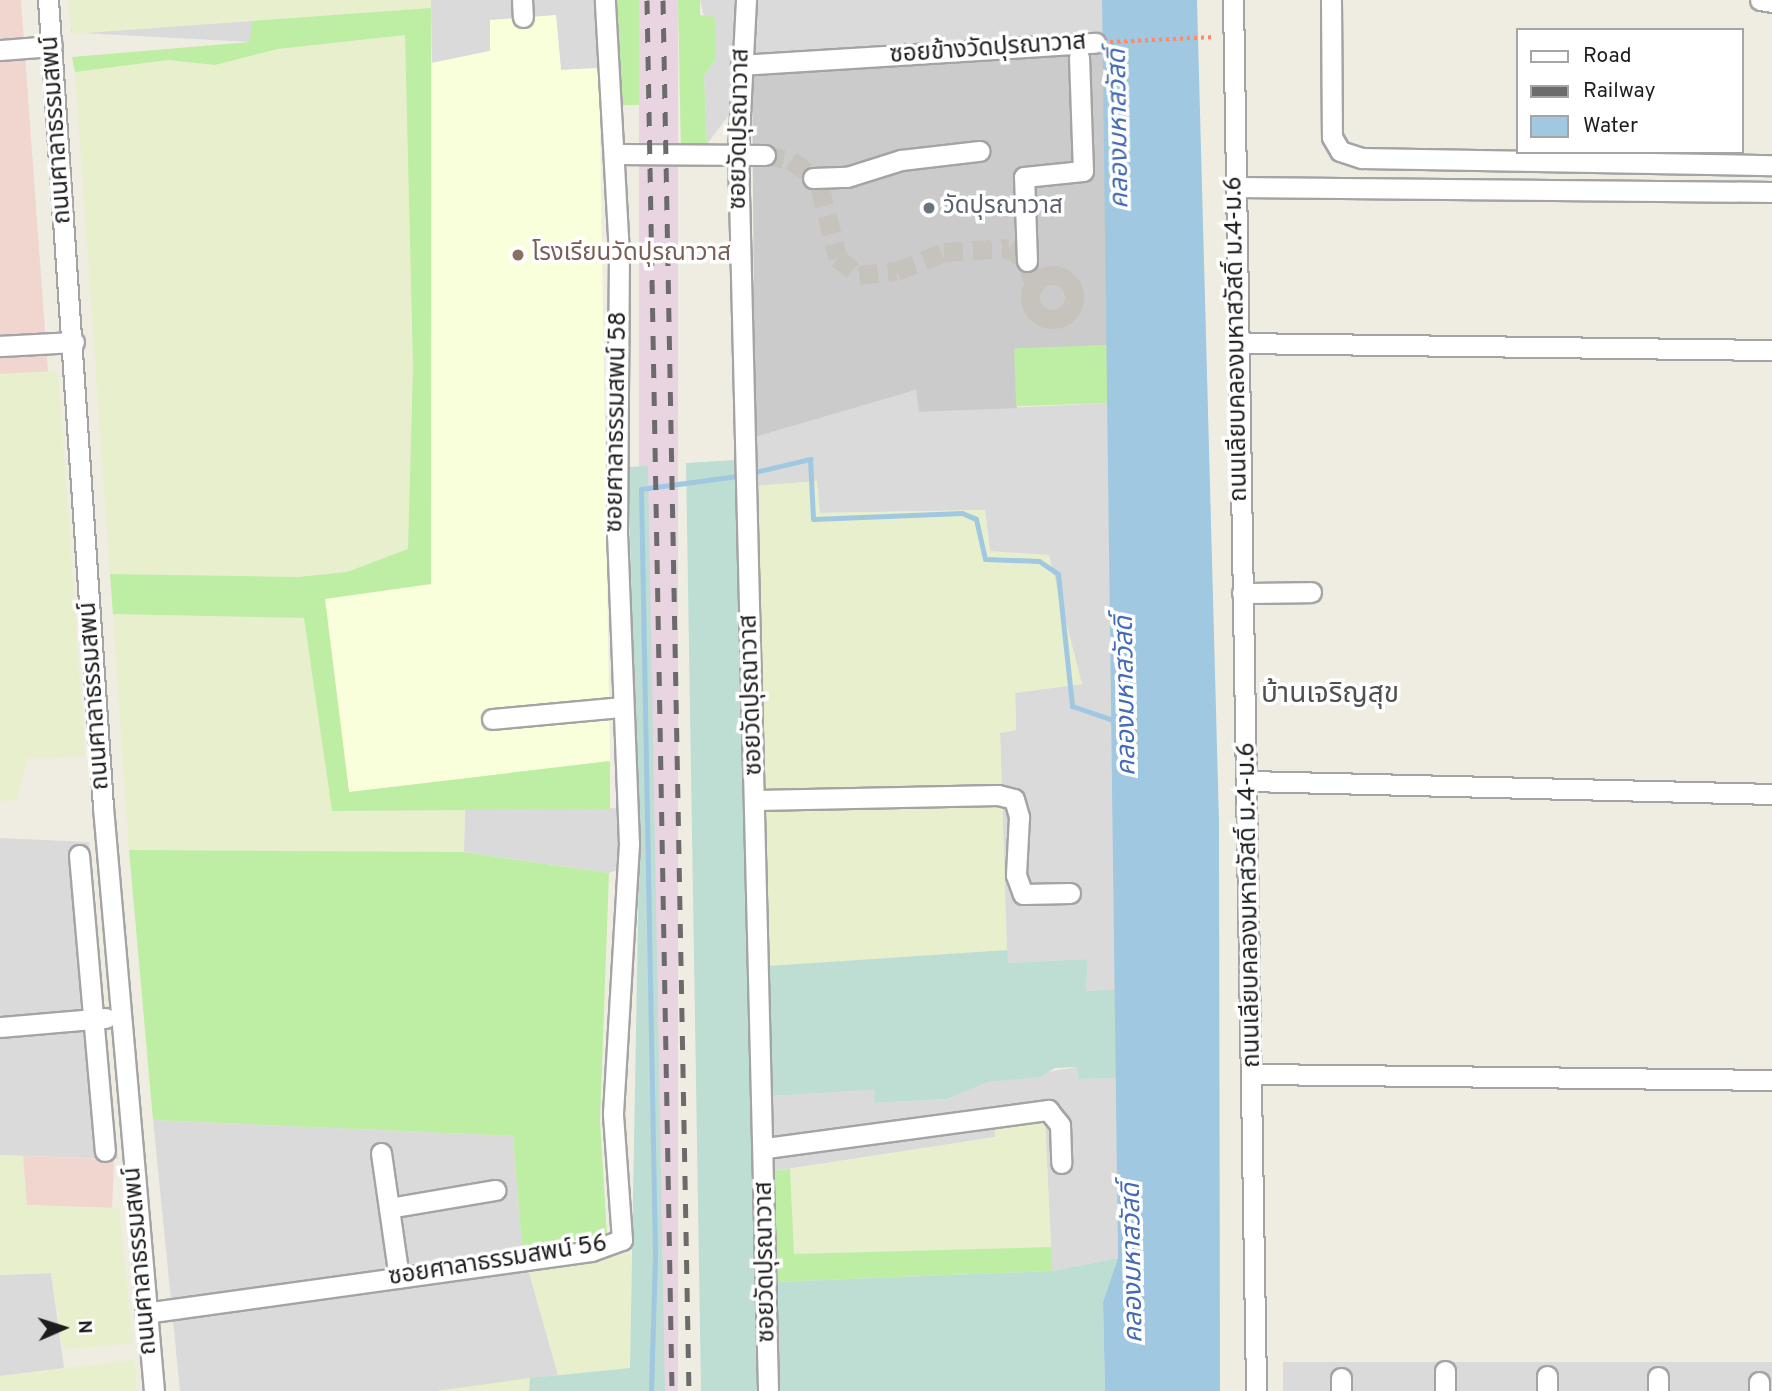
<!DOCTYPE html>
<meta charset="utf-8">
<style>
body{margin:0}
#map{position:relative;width:1772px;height:1391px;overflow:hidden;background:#efede2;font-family:Overpass,"Noto Sans Thai",sans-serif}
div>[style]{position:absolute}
.residential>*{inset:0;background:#dbdada;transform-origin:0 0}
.commercial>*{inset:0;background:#f1d6d0;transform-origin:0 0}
.industrial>*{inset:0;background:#e9d4e2;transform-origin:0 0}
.education>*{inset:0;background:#faffdb}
.religious>*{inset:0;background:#cbcbcb}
.farmland>*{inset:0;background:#e8efcc}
.grass>*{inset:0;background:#beeda4;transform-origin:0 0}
.wetland>*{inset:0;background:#beded4}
.water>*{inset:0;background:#a0c8e0}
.stream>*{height:5px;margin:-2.5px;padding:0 2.5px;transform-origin:2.5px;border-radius:2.5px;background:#a0c8e0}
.minor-tunnel>*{height:19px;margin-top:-9.5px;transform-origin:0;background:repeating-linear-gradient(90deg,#c5c3bb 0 19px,transparent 0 29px)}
.minor-tunnel>.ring{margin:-9.5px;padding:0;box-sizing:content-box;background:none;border:19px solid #c5c3bb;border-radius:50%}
.path>*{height:3.5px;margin-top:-1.75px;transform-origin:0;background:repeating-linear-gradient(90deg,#ff8a63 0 3.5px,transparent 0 7px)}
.roads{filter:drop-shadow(2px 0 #a4a4a4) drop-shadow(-2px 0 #a4a4a4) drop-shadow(0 2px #a4a4a4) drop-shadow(0 -2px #a4a4a4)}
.minor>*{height:19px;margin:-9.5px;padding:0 9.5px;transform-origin:9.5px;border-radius:9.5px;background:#fff}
.rail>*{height:5px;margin-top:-2.5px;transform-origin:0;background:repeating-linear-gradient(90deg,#6b6b6b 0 14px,transparent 0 28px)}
.dots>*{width:19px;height:19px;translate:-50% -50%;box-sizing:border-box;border:4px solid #fff;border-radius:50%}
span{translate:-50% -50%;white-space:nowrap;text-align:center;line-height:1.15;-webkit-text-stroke:7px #fff;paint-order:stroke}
.street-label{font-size:24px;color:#1d1d1d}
.worship-label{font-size:24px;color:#5b616d}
.left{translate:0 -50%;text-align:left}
.education-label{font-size:24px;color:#785e54}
.water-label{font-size:26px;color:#446bb3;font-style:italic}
.quarter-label{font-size:28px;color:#505050}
.legend{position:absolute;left:1516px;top:28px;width:228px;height:126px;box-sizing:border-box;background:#fff;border:2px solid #a5a5a5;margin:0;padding:9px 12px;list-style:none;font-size:21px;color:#1d1d1d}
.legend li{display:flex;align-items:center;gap:14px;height:35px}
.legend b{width:35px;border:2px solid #a5a5a5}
.north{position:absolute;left:28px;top:1293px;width:70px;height:70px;-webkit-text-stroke:5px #fff;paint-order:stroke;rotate:87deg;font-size:19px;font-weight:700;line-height:28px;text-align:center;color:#1d1d1d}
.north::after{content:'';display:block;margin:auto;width:24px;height:32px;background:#1d1d1d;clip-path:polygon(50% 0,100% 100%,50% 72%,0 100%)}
</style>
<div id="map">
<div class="residential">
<div style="clip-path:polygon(431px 0,596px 0,599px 68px,561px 70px,556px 16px,490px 51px,432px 63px)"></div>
<div style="clip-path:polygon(700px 0,1102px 0,1103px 35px,747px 59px,732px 111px,707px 144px,704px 76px,715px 60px)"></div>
<div style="left:252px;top:21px;width:21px;height:180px;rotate:93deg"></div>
<div style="clip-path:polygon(916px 390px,920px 412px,1110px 403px,1116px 989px,1086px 991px,1088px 959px,1007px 963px,1000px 733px,1016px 730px,1015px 693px,1082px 684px,990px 551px,985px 510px,819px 513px,817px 481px,757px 486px,755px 437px)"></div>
<div style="clip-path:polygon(637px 808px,639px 862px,609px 873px,464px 852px,465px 810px)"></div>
<div style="clip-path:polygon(0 838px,89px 842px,118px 1159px,0 1155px)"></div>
<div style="clip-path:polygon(1077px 1067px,1078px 1079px,1117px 1078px,1118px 1258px,1052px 1271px,1045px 1121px,994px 1124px,996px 1137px,773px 1171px,771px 1096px,874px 1090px,876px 1103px,947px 1099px,988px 1082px)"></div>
<div style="clip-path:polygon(153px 1120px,513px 1136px,522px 1247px,558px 1375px,438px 1391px,180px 1391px)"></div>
<div style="clip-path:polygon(51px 1273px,64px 1368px,0 1376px,0 1275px)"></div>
<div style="left:1283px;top:1362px;width:489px;height:29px"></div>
</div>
<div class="commercial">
<div style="clip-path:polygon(0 0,21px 0,48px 372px,0 374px)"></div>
<div style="left:23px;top:1156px;width:91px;height:49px;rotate:2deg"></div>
</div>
<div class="industrial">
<div style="left:639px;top:0;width:39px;height:1391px"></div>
</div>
<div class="education">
<div style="clip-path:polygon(556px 15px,561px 70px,599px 68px,610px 761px,349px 793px,325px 598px,431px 584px,432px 63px,490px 51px,490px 20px)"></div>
</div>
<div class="religious">
<div style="clip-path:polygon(1103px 48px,1108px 345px,1015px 353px,1017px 408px,919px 412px,916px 390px,755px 437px,752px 70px)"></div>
</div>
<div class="farmland">
<div style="clip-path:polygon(68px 0,431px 0,431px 8px,72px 34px)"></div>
<div style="clip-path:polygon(405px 34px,413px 366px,408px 549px,347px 572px,298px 577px,110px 574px,75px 72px,168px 60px,215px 65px,278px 49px)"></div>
<div style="clip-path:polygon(58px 371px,85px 756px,27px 759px,17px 800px,0 801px,0 374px)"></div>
<div style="clip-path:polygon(817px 481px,820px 513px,985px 510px,990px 551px,1049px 555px,1082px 684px,1015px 693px,1016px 730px,1000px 733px,1007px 950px,768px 966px,757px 486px)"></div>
<div style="clip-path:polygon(113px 614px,304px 618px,332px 811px,465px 810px,463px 852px,129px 850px)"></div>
<div style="clip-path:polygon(1045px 1121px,1051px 1247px,794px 1255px,790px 1169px,995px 1137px,994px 1124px)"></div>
<div style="clip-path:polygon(0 1155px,23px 1156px,27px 1205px,119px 1208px,133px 1344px,63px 1349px,51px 1273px,0 1275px)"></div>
<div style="clip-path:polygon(631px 1254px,630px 1368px,558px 1375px,528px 1269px)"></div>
<div style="clip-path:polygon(135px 1360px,136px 1391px,0 1391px,0 1376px)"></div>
<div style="clip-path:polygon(530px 1378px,529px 1391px,438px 1391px)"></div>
</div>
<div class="grass">
<div style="left:615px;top:0;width:24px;height:105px"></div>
<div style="clip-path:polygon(678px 0,700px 0,700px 15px,715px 17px,715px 60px,704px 76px,707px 144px,698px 152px,681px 153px)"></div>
<div style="clip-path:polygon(431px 8px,431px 584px,325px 599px,349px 792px,610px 761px,610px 809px,332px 811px,304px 618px,113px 614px,110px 574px,298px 577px,347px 572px,408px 549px,413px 366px,405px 35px,278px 49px,215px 65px,168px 60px,75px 72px,72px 57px,250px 42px,252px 21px)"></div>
<div style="left:1108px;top:345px;width:58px;height:94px;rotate:88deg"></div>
<div style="clip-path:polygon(129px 850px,463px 852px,609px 873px,600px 1120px,607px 1236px,522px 1247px,513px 1136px,153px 1120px)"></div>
<div style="clip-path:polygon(790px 1169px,794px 1254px,1051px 1247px,1052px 1271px,775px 1282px,773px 1171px)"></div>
</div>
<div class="wetland">
<div style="clip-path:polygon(736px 460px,760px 1391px,701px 1391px,686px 463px)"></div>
<div style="clip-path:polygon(648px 466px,665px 1391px,529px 1391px,530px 1378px,630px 1368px,639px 862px,628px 467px)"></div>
<div style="clip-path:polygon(1007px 950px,1008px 963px,1088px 959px,1086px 991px,1116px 989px,1117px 1078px,1078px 1079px,1077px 1067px,1055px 1068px,1040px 1077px,988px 1082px,947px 1099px,875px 1103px,874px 1090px,771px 1096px,768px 966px)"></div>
<div style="clip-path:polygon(1118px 1258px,1103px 1302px,1105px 1391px,778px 1391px,775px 1282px,1052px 1271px)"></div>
</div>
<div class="water">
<div style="clip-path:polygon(1102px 0,1197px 0,1219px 822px,1220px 1391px,1105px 1391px,1103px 1302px,1118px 1258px)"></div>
</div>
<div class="stream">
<div style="left:755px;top:472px;width:57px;rotate:-13.3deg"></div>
<div style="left:810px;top:459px;width:60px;rotate:87.1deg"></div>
<div style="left:813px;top:519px;width:149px;rotate:-2.3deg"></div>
<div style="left:962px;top:513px;width:15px;rotate:23deg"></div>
<div style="left:976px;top:519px;width:41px;rotate:77.3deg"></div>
<div style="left:985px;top:559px;width:54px;rotate:2.1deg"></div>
<div style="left:1039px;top:561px;width:23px;rotate:34deg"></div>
<div style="left:1058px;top:574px;width:133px;rotate:83.9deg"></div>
<div style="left:1072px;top:706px;width:50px;rotate:18.8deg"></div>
<div style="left:651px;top:1391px;width:137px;rotate:-88.3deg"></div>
<div style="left:655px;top:1254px;width:765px;rotate:-91.05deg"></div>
<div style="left:641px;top:489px;width:97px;rotate:-7.7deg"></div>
</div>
<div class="minor-tunnel">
<div style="left:765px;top:155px;width:26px;rotate:11deg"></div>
<div style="left:791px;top:160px;width:24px;rotate:36deg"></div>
<div style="left:810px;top:174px;width:16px;rotate:52deg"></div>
<div style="left:820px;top:187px;width:73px;rotate:75.8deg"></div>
<div style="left:838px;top:258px;width:27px;rotate:39deg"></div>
<div style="left:859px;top:275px;width:38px;rotate:-6deg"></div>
<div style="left:897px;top:271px;width:51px;rotate:-22deg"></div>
<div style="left:944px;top:252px;width:65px;rotate:-3.5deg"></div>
<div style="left:1009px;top:248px;width:22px;rotate:36deg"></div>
<div style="left:1027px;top:261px;width:24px;rotate:73deg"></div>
<div class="ring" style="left:1030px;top:275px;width:25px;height:25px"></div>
</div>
<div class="path">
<div style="left:1110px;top:42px;width:105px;rotate:-2.7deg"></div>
</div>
<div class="roads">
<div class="minor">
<div style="left:48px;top:0;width:809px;rotate:86.1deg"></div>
<div style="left:103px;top:807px;width:586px;rotate:85.01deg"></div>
<div style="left:522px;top:0;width:17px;rotate:87deg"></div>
<div style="left:746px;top:0;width:152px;rotate:93deg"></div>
<div style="left:738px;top:152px;width:1239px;rotate:88.61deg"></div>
<div style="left:1233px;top:0;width:1391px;rotate:89.05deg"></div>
<div style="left:1331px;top:0;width:137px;rotate:89.6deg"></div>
<div style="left:1332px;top:137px;width:16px;rotate:60deg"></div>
<div style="left:1340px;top:151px;width:23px;rotate:18deg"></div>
<div style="left:1362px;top:158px;width:410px;rotate:1deg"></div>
<div style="left:1760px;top:0;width:12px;rotate:9deg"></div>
<div style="left:0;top:50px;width:52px;rotate:-4.4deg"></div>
<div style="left:741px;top:65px;width:355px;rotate:-3.6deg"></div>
<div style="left:615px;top:154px;width:150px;rotate:0.4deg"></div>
<div style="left:813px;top:178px;width:34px;rotate:-2deg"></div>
<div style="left:847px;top:177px;width:57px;rotate:-17.5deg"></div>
<div style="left:901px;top:160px;width:79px;rotate:-6.6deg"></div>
<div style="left:1236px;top:187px;width:536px;rotate:0.53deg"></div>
<div style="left:1027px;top:261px;width:84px;rotate:-92deg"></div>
<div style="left:1024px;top:177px;width:59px;rotate:-5.8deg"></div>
<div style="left:1083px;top:171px;width:114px;rotate:-92deg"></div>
<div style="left:1237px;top:343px;width:535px;rotate:0.75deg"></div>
<div style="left:0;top:346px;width:74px;rotate:-3.1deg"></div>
<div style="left:1242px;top:593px;width:69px;rotate:-0.8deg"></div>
<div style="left:492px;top:719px;width:130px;rotate:-5.3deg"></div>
<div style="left:1249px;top:781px;width:523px;rotate:1.42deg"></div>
<div style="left:757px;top:800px;width:241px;rotate:-1.2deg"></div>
<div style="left:998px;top:795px;width:16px;rotate:14deg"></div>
<div style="left:1014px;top:799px;width:19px;rotate:74deg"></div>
<div style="left:1019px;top:817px;width:58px;rotate:93deg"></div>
<div style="left:1016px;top:875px;width:20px;rotate:70deg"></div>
<div style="left:1023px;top:894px;width:47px;rotate:-1.2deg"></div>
<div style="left:79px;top:855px;width:297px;rotate:85deg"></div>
<div style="left:0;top:1027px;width:106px;rotate:-4.9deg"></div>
<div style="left:1254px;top:1074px;width:518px;rotate:0.66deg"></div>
<div style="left:766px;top:1148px;width:285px;rotate:-7.7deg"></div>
<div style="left:1048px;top:1110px;width:19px;rotate:51deg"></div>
<div style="left:1060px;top:1125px;width:38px;rotate:88deg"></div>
<div style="left:381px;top:1153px;width:126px;rotate:81.8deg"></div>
<div style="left:389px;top:1208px;width:108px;rotate:-9.6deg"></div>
<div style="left:145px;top:1313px;width:450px;rotate:-7.9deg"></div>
<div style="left:591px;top:1251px;width:33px;rotate:-20deg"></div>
<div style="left:622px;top:1240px;width:127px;rotate:-94.1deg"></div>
<div style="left:613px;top:1113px;width:269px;rotate:-86.6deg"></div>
<div style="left:629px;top:844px;width:308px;rotate:-92.2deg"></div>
<div style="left:617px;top:536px;width:282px;rotate:-89.6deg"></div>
<div style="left:619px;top:254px;width:254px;rotate:-93.2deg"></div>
<div style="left:1445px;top:1371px;width:20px;rotate:90deg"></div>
<div style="left:1547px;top:1376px;width:15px;rotate:90deg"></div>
<div style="left:1658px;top:1377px;width:14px;rotate:90deg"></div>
<div style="left:1341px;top:1378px;width:13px;rotate:90deg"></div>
<div style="left:1759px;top:1382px;width:9px;rotate:90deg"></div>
</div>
</div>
<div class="rail">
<div style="left:647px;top:0;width:1391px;rotate:88.97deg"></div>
<div style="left:663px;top:0;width:1391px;rotate:88.93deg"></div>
</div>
<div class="dots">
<div style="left:929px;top:208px;background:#6b7280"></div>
<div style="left:518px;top:255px;background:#8d6e63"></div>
</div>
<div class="street-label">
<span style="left:988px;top:50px;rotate:-4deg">ซอยข้างวัดปุรณาวาส</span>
<span style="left:741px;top:129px;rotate:-89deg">ซอยวัดปุรณาวาส</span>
<span style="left:58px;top:130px;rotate:-94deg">ถนนศาลาธรรมสพน์</span>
<span style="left:1238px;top:339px;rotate:-91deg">ถนนเลียบคลองมหาสวัสดิ์ ม.4-ม.6</span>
<span style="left:618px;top:422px;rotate:-89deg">ซอยศาลาธรรมสพน์ 58</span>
<span style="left:753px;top:695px;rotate:-92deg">ซอยวัดปุรณาวาส</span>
<span style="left:96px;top:696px;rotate:-94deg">ถนนศาลาธรรมสพน์</span>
<span style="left:1251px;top:905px;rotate:-91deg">ถนนเลียบคลองมหาสวัสดิ์ ม.4-ม.6</span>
<span style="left:142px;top:1261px;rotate:-95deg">ถนนศาลาธรรมสพน์</span>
<span style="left:498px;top:1262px;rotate:-9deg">ซอยศาลาธรรมสพน์ 56</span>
<span style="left:767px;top:1262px;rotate:-91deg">ซอยวัดปุรณาวาส</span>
</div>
<div class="worship-label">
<span class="left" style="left:943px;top:208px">วัดปุรณาวาส</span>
</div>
<div class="education-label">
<span class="left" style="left:532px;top:255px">โรงเรียนวัดปุรณาวาส</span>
</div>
<div class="water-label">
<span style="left:1120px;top:129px;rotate:-91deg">คลองมหาสวัสดิ์</span>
<span style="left:1127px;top:696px;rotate:-91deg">คลองมหาสวัสดิ์</span>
<span style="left:1134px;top:1263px;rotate:-91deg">คลองมหาสวัสดิ์</span>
</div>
<div class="quarter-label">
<span style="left:1330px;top:695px">บ้านเจริญสุข</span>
</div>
<ul class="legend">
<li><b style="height:9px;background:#fff"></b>Road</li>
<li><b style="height:9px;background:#6b6b6b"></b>Railway</li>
<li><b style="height:19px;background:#a0c8e0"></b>Water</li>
</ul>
<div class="north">N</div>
</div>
